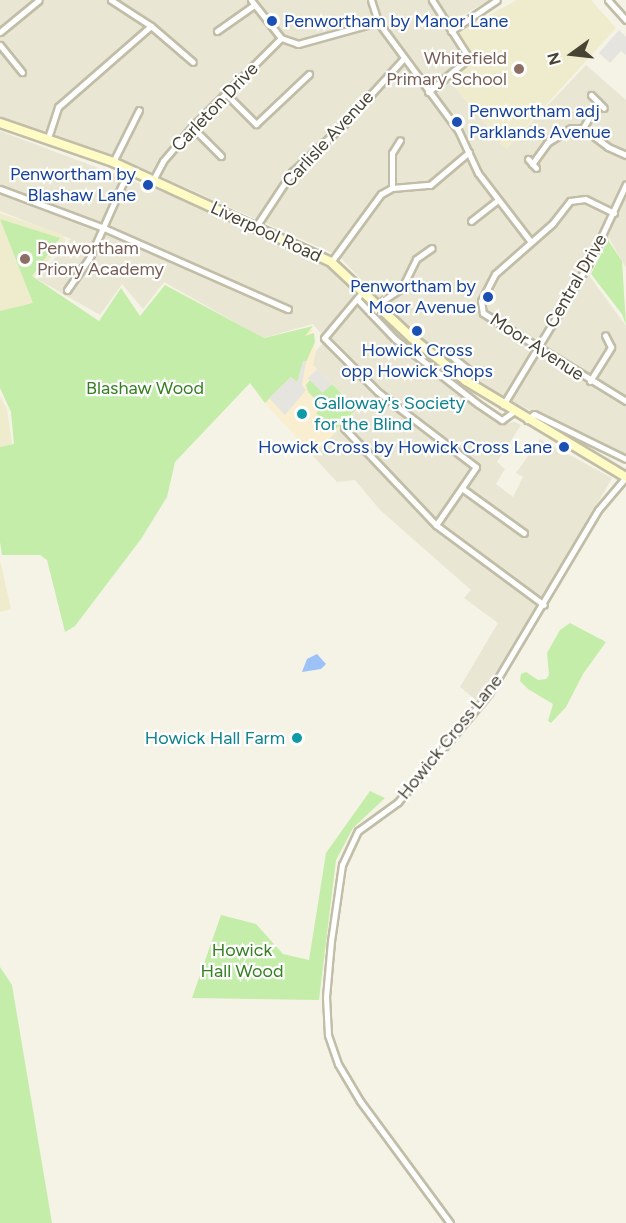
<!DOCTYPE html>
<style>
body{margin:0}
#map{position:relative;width:626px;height:1223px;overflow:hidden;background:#f5f3e6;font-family:Figtree,sans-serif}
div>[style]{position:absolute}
.residential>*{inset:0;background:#e9e6d3}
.commercial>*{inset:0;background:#f9eecf}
.education>*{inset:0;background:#efecce}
.green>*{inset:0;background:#c4edaa}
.parking>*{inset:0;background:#e5e4de;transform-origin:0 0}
.water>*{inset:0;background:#9cc2f8}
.roads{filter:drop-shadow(2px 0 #c1bda7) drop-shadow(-2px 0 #c1bda7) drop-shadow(0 2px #c1bda7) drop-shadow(0 -2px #c1bda7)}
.street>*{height:5px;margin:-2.5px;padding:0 2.5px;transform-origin:2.5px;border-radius:2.5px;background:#fff}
.secondary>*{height:8px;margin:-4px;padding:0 4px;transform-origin:4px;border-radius:4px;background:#fffbc5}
.dots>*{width:16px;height:16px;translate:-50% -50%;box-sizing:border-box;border:3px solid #fff;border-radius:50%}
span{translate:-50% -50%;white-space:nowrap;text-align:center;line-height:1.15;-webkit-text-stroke:4.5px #fff;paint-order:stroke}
.transit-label{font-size:18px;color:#164399}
.left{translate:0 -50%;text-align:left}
.right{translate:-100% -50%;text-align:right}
.education-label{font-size:18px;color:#785e54}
.street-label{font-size:18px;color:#484434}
.park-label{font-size:18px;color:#358021}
.culture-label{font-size:18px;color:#0d838f}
.north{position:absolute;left:542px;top:24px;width:60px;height:60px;-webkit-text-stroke:4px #fff;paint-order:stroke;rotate:255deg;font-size:16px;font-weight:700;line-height:24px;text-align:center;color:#484434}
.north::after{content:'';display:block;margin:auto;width:21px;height:27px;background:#484434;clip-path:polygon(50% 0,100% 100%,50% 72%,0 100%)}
</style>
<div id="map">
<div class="residential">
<div style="clip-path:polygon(0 0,490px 0,449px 23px,469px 55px,506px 149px,586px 65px,626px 100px,626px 268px,609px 238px,588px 274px,626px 326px,626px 456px,486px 389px,395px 316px,339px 256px,140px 167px,0 118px)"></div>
<div style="clip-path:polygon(0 131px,170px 195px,301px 253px,340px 275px,358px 293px,323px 336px,313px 324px,263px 338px,164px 282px,143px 309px,122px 284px,100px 315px,37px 279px,71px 239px,0 211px)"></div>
<div style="clip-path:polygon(356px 305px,501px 424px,515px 422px,521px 425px,497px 462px,505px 469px,496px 484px,513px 497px,523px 477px,516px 473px,540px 439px,612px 478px,517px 643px,476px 700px,460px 687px,498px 623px,464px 598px,471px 590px,380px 510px,355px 480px,337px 482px,313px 456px,325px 442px,313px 365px,316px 351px)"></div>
</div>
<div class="commercial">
<div style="clip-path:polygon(312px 329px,316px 351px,313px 365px,358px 409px,313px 456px,258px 395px,280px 337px)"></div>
</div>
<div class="education">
<div style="clip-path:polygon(517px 0,591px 0,616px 28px,506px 149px,451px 83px,469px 55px,455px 33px)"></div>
<div style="clip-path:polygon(0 213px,62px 234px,66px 241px,34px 277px,46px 307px,0 314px)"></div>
<div style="clip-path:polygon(0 396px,7px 409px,13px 450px,0 452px)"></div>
<div style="clip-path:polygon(0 560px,11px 609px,0 612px)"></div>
</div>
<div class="green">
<div style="clip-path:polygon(0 219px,60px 238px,32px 276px,99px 321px,121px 288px,140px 316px,165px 285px,264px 338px,313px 326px,305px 336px,314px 333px,315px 342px,297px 382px,291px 377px,265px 403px,250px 383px,175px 462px,167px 497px,141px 539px,75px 626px,65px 632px,47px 560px,40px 555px,2px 555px,0 542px,0 447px,14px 444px,11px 412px,0 388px,0 311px,33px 303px)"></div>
<div style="clip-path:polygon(608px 240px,622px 261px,626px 325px,622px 314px,591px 274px)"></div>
<div style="clip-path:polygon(310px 380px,323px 392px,332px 384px,357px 409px,334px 431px,316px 413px,323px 406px,308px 392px,306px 385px)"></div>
<div style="clip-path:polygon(570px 623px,606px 642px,583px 674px,566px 707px,551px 723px,548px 721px,553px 704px,528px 689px,520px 681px,521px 674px,526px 672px,538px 680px,546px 679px,549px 675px,547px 653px,560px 630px)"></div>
<div style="clip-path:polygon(370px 791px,385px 798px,353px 828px,336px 860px,319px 1000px,192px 998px,221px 915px,256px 924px,283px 954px,309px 960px,326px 853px)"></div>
<div style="clip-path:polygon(0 967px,12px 985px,52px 1223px,0 1223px)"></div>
</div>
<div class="parking">
<div style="clip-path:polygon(619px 30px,626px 37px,626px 55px,621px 51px,610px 63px,599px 53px)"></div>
<div style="clip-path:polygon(303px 361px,306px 361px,302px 385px,306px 390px,285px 415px,269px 398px,291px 377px,297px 382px)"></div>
<div style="left:317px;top:369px;width:21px;height:13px;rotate:45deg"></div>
</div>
<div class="water">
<div style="clip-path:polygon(317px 654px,326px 664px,321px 669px,302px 672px,307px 659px)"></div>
</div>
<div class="roads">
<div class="street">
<div style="left:111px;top:0;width:48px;rotate:33deg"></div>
<div style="left:151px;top:26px;width:55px;rotate:40.6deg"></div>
<div style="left:251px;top:0;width:48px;rotate:51.7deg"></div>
<div style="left:281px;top:38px;width:18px;rotate:19deg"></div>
<div style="left:298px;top:44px;width:83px;rotate:-15.4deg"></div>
<div style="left:371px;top:0;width:23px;rotate:72deg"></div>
<div style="left:378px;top:22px;width:134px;rotate:53.5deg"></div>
<div style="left:458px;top:130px;width:47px;rotate:65.1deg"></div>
<div style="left:478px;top:173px;width:87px;rotate:52.5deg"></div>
<div style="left:608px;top:0;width:27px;rotate:48deg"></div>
<div style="left:217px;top:31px;width:45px;rotate:-35.1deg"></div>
<div style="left:451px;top:31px;width:55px;rotate:-34deg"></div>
<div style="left:0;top:32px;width:50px;rotate:-39.4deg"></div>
<div style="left:0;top:45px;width:35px;rotate:51deg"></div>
<div style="left:428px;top:92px;width:53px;rotate:-39.7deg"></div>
<div style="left:469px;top:58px;width:69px;rotate:-122.5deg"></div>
<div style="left:225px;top:93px;width:44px;rotate:45deg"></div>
<div style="left:256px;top:124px;width:73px;rotate:-43.3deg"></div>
<div style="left:591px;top:95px;width:18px;rotate:45deg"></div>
<div style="left:192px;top:127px;width:41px;rotate:45deg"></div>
<div style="left:583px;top:128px;width:30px;rotate:-60deg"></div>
<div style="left:48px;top:138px;width:33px;rotate:-72deg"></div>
<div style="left:58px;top:107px;width:123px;rotate:-41.1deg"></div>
<div style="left:528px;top:159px;width:12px;rotate:48deg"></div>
<div style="left:113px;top:162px;width:58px;rotate:-63.4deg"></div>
<div style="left:532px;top:164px;width:26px;rotate:-54deg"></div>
<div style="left:547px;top:143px;width:28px;rotate:-32deg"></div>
<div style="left:571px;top:128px;width:12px"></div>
<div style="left:583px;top:128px;width:31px;rotate:37deg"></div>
<div style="left:608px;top:147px;width:20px;rotate:24deg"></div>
<div style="left:153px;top:180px;width:21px;rotate:-62deg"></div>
<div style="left:163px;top:161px;width:45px;rotate:-49.5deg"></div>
<div style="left:192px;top:127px;width:126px;rotate:-45deg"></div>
<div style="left:392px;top:188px;width:35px;rotate:-90deg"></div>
<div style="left:392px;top:153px;width:15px;rotate:-58deg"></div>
<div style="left:0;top:189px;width:111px;rotate:20.6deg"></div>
<div style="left:104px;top:228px;width:201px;rotate:23.8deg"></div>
<div style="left:614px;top:213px;width:32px;rotate:-154deg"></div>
<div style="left:585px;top:199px;width:15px;rotate:172deg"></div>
<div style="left:570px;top:201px;width:28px;rotate:128deg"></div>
<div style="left:553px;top:223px;width:77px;rotate:138.7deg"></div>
<div style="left:495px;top:274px;width:30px;rotate:117deg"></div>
<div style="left:481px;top:301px;width:12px;rotate:81deg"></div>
<div style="left:483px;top:313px;width:168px;rotate:31.6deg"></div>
<div style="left:471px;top:221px;width:34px;rotate:-38deg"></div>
<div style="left:257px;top:225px;width:64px;rotate:-56.6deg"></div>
<div style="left:292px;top:172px;width:71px;rotate:-42.7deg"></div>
<div style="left:344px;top:124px;width:89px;rotate:-47.7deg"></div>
<div style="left:331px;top:262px;width:84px;rotate:-53.7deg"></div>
<div style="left:381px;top:194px;width:13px;rotate:-29deg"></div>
<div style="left:392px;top:188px;width:38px;rotate:-5deg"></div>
<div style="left:430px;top:185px;width:51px;rotate:-40.2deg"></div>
<div style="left:67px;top:290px;width:38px;rotate:-55deg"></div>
<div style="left:89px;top:259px;width:98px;rotate:-66deg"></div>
<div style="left:364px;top:290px;width:62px;rotate:129.8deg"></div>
<div style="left:324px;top:338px;width:76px;rotate:45deg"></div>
<div style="left:378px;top:392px;width:123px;rotate:37.4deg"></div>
<div style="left:476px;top:467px;width:70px;rotate:124.6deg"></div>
<div style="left:357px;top:299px;width:55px;rotate:46.5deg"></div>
<div style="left:395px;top:339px;width:105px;rotate:38.1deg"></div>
<div style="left:478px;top:404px;width:29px;rotate:34deg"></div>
<div style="left:502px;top:420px;width:14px;rotate:-36deg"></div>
<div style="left:378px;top:304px;width:29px;rotate:-34deg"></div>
<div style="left:402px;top:288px;width:32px;rotate:-64deg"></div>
<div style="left:416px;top:259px;width:19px;rotate:-35deg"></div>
<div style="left:444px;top:350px;width:33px;rotate:39deg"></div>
<div style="left:470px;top:371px;width:11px;rotate:112deg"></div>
<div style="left:590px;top:381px;width:40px;rotate:-58deg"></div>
<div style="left:611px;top:347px;width:13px;rotate:-117deg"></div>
<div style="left:503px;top:405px;width:166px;rotate:-58.8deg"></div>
<div style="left:589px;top:263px;width:87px;rotate:-64.9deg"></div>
<div style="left:527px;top:420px;width:9px;rotate:-41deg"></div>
<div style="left:534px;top:414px;width:102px;rotate:26.1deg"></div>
<div style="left:344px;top:428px;width:134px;rotate:46.5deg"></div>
<div style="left:436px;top:525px;width:134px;rotate:36.5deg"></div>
<div style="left:463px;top:489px;width:75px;rotate:35.8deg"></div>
<div style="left:450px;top:1223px;width:152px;rotate:-126.4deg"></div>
<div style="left:360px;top:1101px;width:43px;rotate:-120.7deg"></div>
<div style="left:338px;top:1064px;width:31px;rotate:-109deg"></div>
<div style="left:328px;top:1035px;width:38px;rotate:-93deg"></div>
<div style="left:326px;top:997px;width:56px;rotate:-84.9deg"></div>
<div style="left:331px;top:941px;width:77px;rotate:-81.8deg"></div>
<div style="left:342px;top:865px;width:38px;rotate:-65deg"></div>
<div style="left:358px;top:831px;width:49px;rotate:-35.9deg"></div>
<div style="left:398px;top:802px;width:142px;rotate:-50.1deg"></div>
<div style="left:489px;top:693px;width:213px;rotate:-59.2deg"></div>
<div style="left:598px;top:510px;width:43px;rotate:-49.7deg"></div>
</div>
<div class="secondary">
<div style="left:0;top:123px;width:120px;rotate:19deg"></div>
<div style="left:113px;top:162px;width:240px;rotate:24.6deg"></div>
<div style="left:331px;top:262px;width:111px;rotate:43.2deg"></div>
<div style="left:412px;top:338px;width:69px;rotate:38.5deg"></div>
<div style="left:466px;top:381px;width:187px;rotate:31deg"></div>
</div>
</div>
<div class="dots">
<div style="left:272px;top:21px;background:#1a4fb4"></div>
<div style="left:519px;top:69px;background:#8d6e63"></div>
<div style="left:457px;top:122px;background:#1a4fb4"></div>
<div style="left:148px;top:185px;background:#1a4fb4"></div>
<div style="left:25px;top:259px;background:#8d6e63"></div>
<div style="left:488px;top:297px;background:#1a4fb4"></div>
<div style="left:417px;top:331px;background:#1a4fb4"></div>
<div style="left:302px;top:414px;background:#0f9aa8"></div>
<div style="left:564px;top:447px;background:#1a4fb4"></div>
<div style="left:297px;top:738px;background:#0f9aa8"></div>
</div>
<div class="transit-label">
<span class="left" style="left:284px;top:21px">Penwortham by Manor Lane</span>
<span class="left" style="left:469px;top:122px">Penwortham adj<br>Parklands Avenue</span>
<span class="right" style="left:136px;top:185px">Penwortham by<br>Blashaw Lane</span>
<span class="right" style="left:476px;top:297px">Penwortham by<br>Moor Avenue</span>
<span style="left:417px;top:361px">Howick Cross<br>opp Howick Shops</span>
<span class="right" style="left:552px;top:447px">Howick Cross by Howick Cross Lane</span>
</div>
<div class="education-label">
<span class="right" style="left:507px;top:69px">Whitefield<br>Primary School</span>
<span class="left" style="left:37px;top:259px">Penwortham<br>Priory Academy</span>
</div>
<div class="street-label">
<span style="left:215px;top:107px;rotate:-46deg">Carleton Drive</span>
<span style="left:328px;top:139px;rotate:-47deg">Carlisle Avenue</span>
<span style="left:266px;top:232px;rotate:25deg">Liverpool Road</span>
<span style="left:576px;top:281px;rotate:-60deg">Central Drive</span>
<span style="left:537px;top:347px;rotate:33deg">Moor Avenue</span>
<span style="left:450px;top:737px;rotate:-51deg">Howick Cross Lane</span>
</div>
<div class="park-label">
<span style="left:145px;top:388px">Blashaw Wood</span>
<span style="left:242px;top:961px">Howick<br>Hall Wood</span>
</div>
<div class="culture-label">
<span class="left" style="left:314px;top:414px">Galloway's Society<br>for the Blind</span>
<span class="right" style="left:285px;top:738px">Howick Hall Farm</span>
</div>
<div class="north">N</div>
</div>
